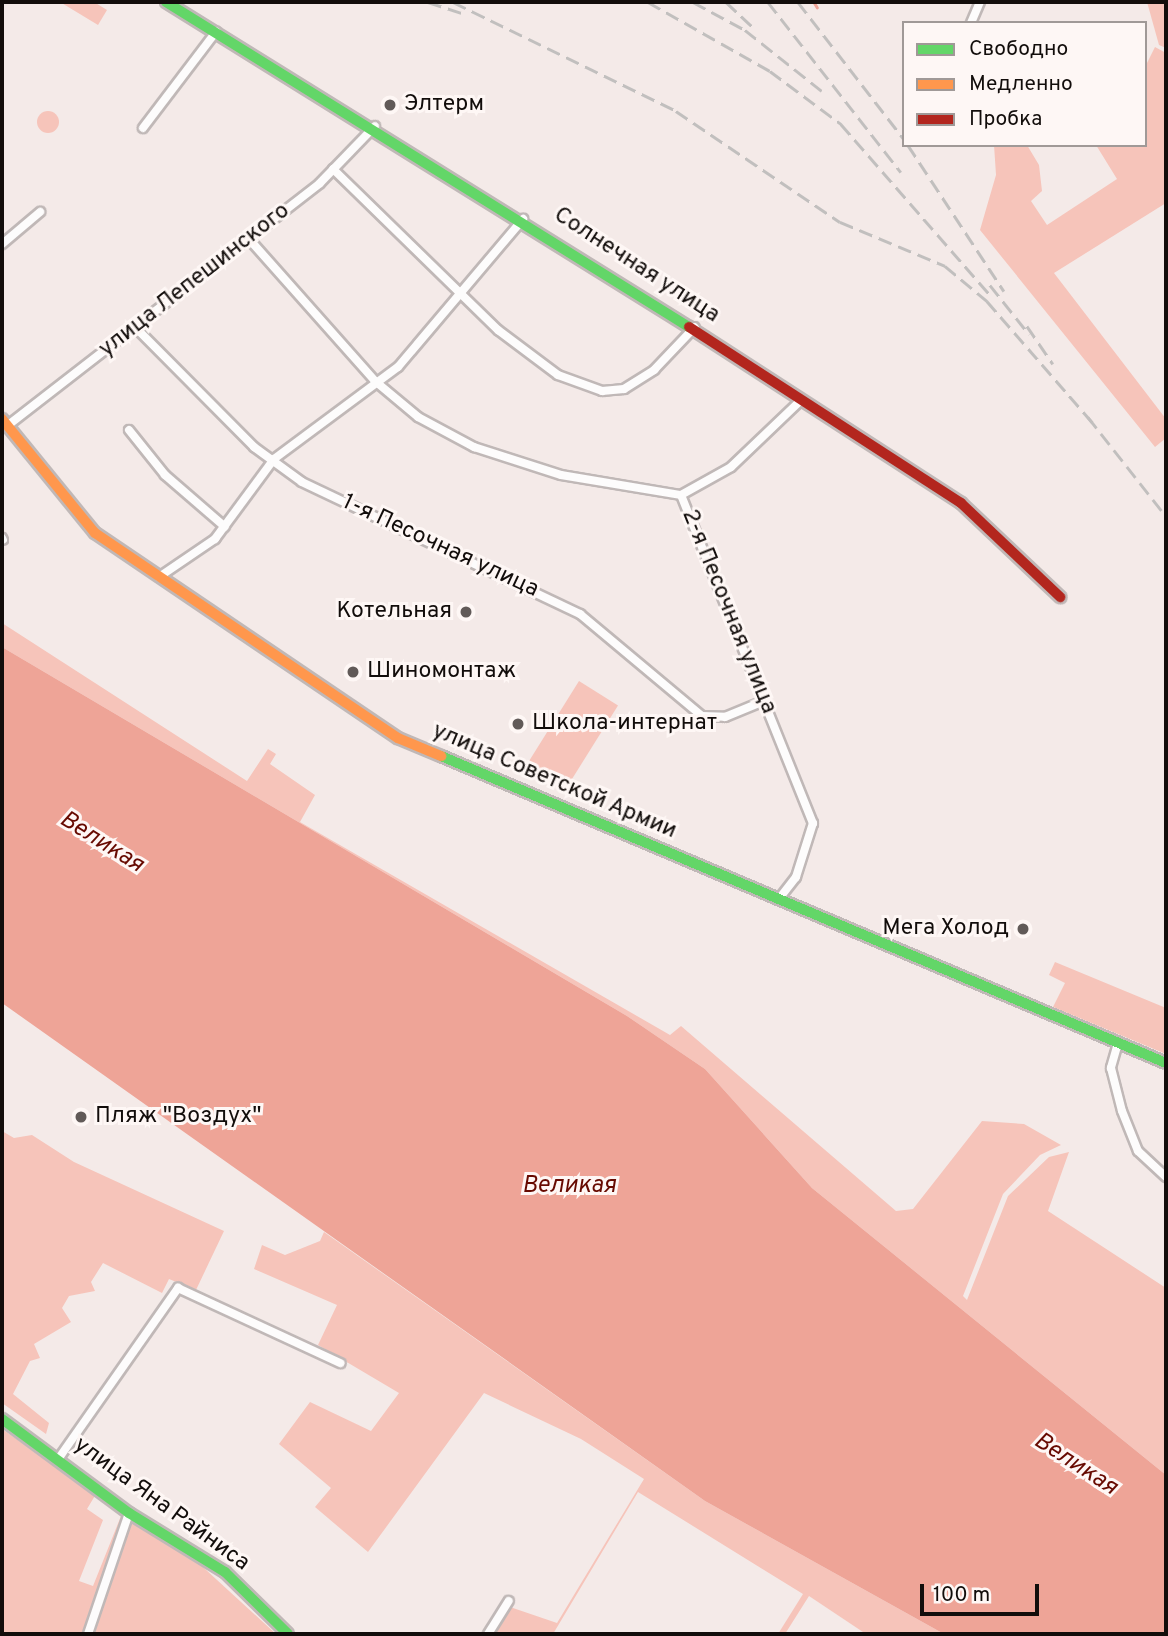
<!DOCTYPE html>
<meta charset="utf-8">
<style>
body{margin:0}
#map{position:relative;width:1168px;height:1636px;overflow:hidden;background:#f4eae8;font-family:Overpass,sans-serif}
div>[style]{position:absolute}
.green>*{inset:0;background:#f6c4ba;transform-origin:0 0}
.round{border-radius:50%}
.water>*{inset:0;background:#eea497}
.stream>*{height:2.5px;margin:-1.25px;padding:0 1.25px;transform-origin:1.25px;border-radius:1.25px;background:#eea497}
.roads{filter:drop-shadow(2px 0 #c0b8b7) drop-shadow(-2px 0 #c0b8b7) drop-shadow(0 2px #c0b8b7) drop-shadow(0 -2px #c0b8b7)}
.street>*{height:8px;margin:-4px;padding:0 4px;transform-origin:4px;border-radius:4px;background:#fdfcfc}
.fast>*{height:10px;margin:-5px;padding:0 5px;transform-origin:5px;border-radius:5px;background:#63d668}
.slow>*{height:10px;margin:-5px;padding:0 5px;transform-origin:5px;border-radius:5px;background:#ff974d}
.jam>*{height:10px;margin:-5px;padding:0 5px;transform-origin:5px;border-radius:5px;background:#b3261e}
.rail>*{height:2.5px;margin-top:-1.25px;transform-origin:0;background:repeating-linear-gradient(90deg,#c1bfbe 0 14px,transparent 0 21px)}
.dots>*{width:19px;height:19px;translate:-50% -50%;box-sizing:border-box;border:4px solid #fef7f5;border-radius:50%}
span{translate:-50% -50%;white-space:nowrap;text-align:center;line-height:1.15;-webkit-text-stroke:6px #fef7f5;paint-order:stroke}
.poi-label{font-size:23px;color:#120d0b}
.left{translate:0 -50%;text-align:left}
.right{translate:-100% -50%;text-align:right}
.street-label{font-size:23px;color:#120d0b}
.water-label{font-size:24px;color:#670a01;font-style:italic}
.frame{position:absolute;inset:0;border:4px solid #120d0b;pointer-events:none}
.legend{position:absolute;left:902px;top:21px;width:245px;height:126px;box-sizing:border-box;background:#fef7f5;border:2px solid #a09997;margin:0;padding:9px 12px;list-style:none;font-size:21px;color:#120d0b}
.legend li{display:flex;align-items:center;gap:14px;height:35px}
.legend b{width:35px;border:2px solid #a09997}
.scale{position:absolute;left:920px;top:1584px;width:119px;height:32px;box-sizing:border-box;border:4px solid #120d0b;border-top:0;padding-left:9px;font-size:21px;line-height:24px;white-space:nowrap;color:#120d0b;-webkit-text-stroke:5px #fef7f5;paint-order:stroke}
</style>
<div id="map">
<div class="green">
<div style="clip-path:polygon(60px 2px,94px 2px,107px 10px,98px 25px)"></div>
<div style="clip-path:polygon(1147px 2px,1166px 2px,1166px 48px,1159px 45px)"></div>
<div style="clip-path:polygon(1155px 47px,1166px 53px,1166px 203px,1054px 273px,1166px 419px,1166px 438px,1155px 447px,980px 230px,996px 175px,994px 145px,1027px 145px,1039px 165px,1042px 191px,1031px 201px,1047px 225px,1117px 179px,1096px 145px,1145px 145px,1145px 67px)"></div>
<div class="round" style="left:37px;top:111px;width:22px;height:22px"></div>
<div style="clip-path:polygon(2px 623px,247px 781px,268px 749px,276px 754px,270px 764px,315px 795px,300px 822px,670px 1035px,681px 1026px,896px 1211px,913px 1209px,982px 1121px,1024px 1124px,1061px 1145px,1040px 1155px,1003px 1194px,963px 1296px,967px 1300px,1008px 1196px,1049px 1157px,1069px 1152px,1048px 1211px,1166px 1288px,1166px 1475px,812px 1188px,705px 1069px,627px 1016px,2px 647px)"></div>
<div style="left:579px;top:681px;width:46px;height:96px;rotate:32deg"></div>
<div style="clip-path:polygon(1055px 962px,1166px 1008px,1166px 1054px,1053px 1007px,1065px 983px,1049px 975px)"></div>
<div style="clip-path:polygon(2px 1131px,14px 1138px,32px 1135px,74px 1162px,224px 1231px,196px 1290px,169px 1279px,162px 1293px,103px 1263px,91px 1282px,95px 1291px,69px 1296px,62px 1308px,71px 1322px,34px 1344px,40px 1358px,30px 1361px,13px 1394px,49px 1423px,46px 1434px,2px 1403px)"></div>
<div style="clip-path:polygon(324px 1232px,705px 1501px,944px 1634px,866px 1634px,809px 1596px,785px 1634px,778px 1634px,803px 1594px,638px 1492px,553px 1634px,493px 1634px,510px 1607px,557px 1623px,644px 1479px,581px 1439px,484px 1393px,368px 1552px,315px 1507px,331px 1488px,279px 1444px,310px 1402px,371px 1431px,399px 1393px,318px 1345px,337px 1305px,254px 1269px,262px 1245px,285px 1255px,320px 1241px)"></div>
<div style="clip-path:polygon(2px 1429px,96px 1494px,87px 1509px,103px 1520px,79px 1581px,93px 1586px,121px 1516px,192px 1557px,276px 1634px,2px 1634px)"></div>
</div>
<div class="water">
<div style="clip-path:polygon(2px 647px,627px 1016px,705px 1069px,812px 1188px,1166px 1475px,1166px 1634px,944px 1634px,705px 1501px,2px 1003px)"></div>
</div>
<div class="stream">
<div style="left:814px;top:2px;width:6px;rotate:59deg"></div>
</div>
<div class="roads">
<div class="street">
<div style="left:971px;top:23px;width:23px;rotate:-67deg"></div>
<div style="left:143px;top:128px;width:121px;rotate:-52.8deg"></div>
<div style="left:333px;top:169px;width:231px;rotate:44.3deg"></div>
<div style="left:498px;top:330px;width:75px;rotate:36.9deg"></div>
<div style="left:558px;top:375px;width:47px;rotate:20deg"></div>
<div style="left:602px;top:391px;width:22px;rotate:-5deg"></div>
<div style="left:624px;top:389px;width:36px;rotate:-32deg"></div>
<div style="left:654px;top:370px;width:59px;rotate:-46.4deg"></div>
<div style="left:249px;top:239px;width:190px;rotate:48.4deg"></div>
<div style="left:375px;top:381px;width:56px;rotate:39.9deg"></div>
<div style="left:418px;top:417px;width:64px;rotate:28.2deg"></div>
<div style="left:474px;top:447px;width:91px;rotate:17.8deg"></div>
<div style="left:561px;top:475px;width:122px;rotate:9.5deg"></div>
<div style="left:2px;top:244px;width:50px;rotate:-40.1deg"></div>
<div style="left:136px;top:328px;width:168px;rotate:45.2deg"></div>
<div style="left:254px;top:447px;width:59px;rotate:36.1deg"></div>
<div style="left:302px;top:482px;width:308px;rotate:25.4deg"></div>
<div style="left:580px;top:614px;width:159px;rotate:39.9deg"></div>
<div style="left:702px;top:716px;width:23px;rotate:2deg"></div>
<div style="left:725px;top:717px;width:42px;rotate:-22.3deg"></div>
<div style="left:7px;top:426px;width:396px;rotate:-37.8deg"></div>
<div style="left:320px;top:183px;width:79px;rotate:-46deg"></div>
<div style="left:129px;top:430px;width:58px;rotate:51.3deg"></div>
<div style="left:165px;top:475px;width:79px;rotate:40.9deg"></div>
<div style="left:681px;top:495px;width:354px;rotate:68.1deg"></div>
<div style="left:813px;top:823px;width:57px;rotate:107.5deg"></div>
<div style="left:796px;top:877px;width:29px;rotate:128deg"></div>
<div style="left:681px;top:495px;width:57px;rotate:-29.2deg"></div>
<div style="left:731px;top:467px;width:95px;rotate:-43.7deg"></div>
<div style="left:2px;top:538px;width:2px;rotate:63deg"></div>
<div style="left:159px;top:577px;width:68px;rotate:-34.2deg"></div>
<div style="left:215px;top:539px;width:99px;rotate:-53.6deg"></div>
<div style="left:274px;top:459px;width:154px;rotate:-36.6deg"></div>
<div style="left:398px;top:367px;width:194px;rotate:-49.8deg"></div>
<div style="left:1118px;top:1043px;width:26px;rotate:106deg"></div>
<div style="left:1111px;top:1068px;width:44px;rotate:75.7deg"></div>
<div style="left:1122px;top:1111px;width:43px;rotate:68.2deg"></div>
<div style="left:1138px;top:1151px;width:38px;rotate:43deg"></div>
<div style="left:59px;top:1458px;width:208px;rotate:-55deg"></div>
<div style="left:178px;top:1288px;width:179px;rotate:24.8deg"></div>
<div style="left:88px;top:1634px;width:128px;rotate:-71.3deg"></div>
<div style="left:488px;top:1634px;width:39px;rotate:-58deg"></div>
</div>
<div class="fast">
<div style="left:166px;top:2px;width:616px;rotate:31.86deg"></div>
<div style="left:441px;top:756px;width:787px;rotate:22.95deg"></div>
<div style="left:2px;top:1419px;width:158px;rotate:36.5deg"></div>
<div style="left:129px;top:1513px;width:113px;rotate:31.6deg"></div>
<div style="left:225px;top:1572px;width:88px;rotate:44.5deg"></div>
</div>
<div class="slow">
<div style="left:2px;top:419px;width:147px;rotate:50.8deg"></div>
<div style="left:95px;top:533px;width:366px;rotate:34.1deg"></div>
<div style="left:398px;top:738px;width:47px;rotate:22.7deg"></div>
</div>
<div class="jam">
<div style="left:689px;top:327px;width:324px;rotate:32.9deg"></div>
<div style="left:961px;top:503px;width:137px;rotate:43.5deg"></div>
</div>
</div>
<div class="rail">
<div style="left:428px;top:2px;width:35px;rotate:18deg"></div>
<div style="left:453px;top:2px;width:248px;rotate:26deg"></div>
<div style="left:676px;top:111px;width:198px;rotate:34.1deg"></div>
<div style="left:840px;top:222px;width:114px;rotate:22.7deg"></div>
<div style="left:945px;top:266px;width:55px;rotate:39.8deg"></div>
<div style="left:987px;top:301px;width:162px;rotate:49deg"></div>
<div style="left:648px;top:2px;width:140px;rotate:29.5deg"></div>
<div style="left:770px;top:71px;width:89px;rotate:36.7deg"></div>
<div style="left:841px;top:124px;width:230px;rotate:48.9deg"></div>
<div style="left:693px;top:2px;width:59px;rotate:28.3deg"></div>
<div style="left:745px;top:30px;width:98px;rotate:38.4deg"></div>
<div style="left:726px;top:2px;width:38px;rotate:43deg"></div>
<div style="left:768px;top:2px;width:216px;rotate:52deg"></div>
<div style="left:798px;top:2px;width:173px;rotate:52.3deg"></div>
<div style="left:908px;top:145px;width:175px;rotate:56.7deg"></div>
<div style="left:990px;top:285px;width:63px;rotate:51.5deg"></div>
<div style="left:1027px;top:326px;width:46px;rotate:55.6deg"></div>
<div style="left:1088px;top:417px;width:126px;rotate:51.8deg"></div>
</div>
<div class="dots">
<div style="left:390px;top:105px;background:#615a58"></div>
<div style="left:466px;top:612px;background:#615a58"></div>
<div style="left:353px;top:672px;background:#615a58"></div>
<div style="left:518px;top:724px;background:#615a58"></div>
<div style="left:1023px;top:929px;background:#615a58"></div>
<div style="left:81px;top:1117px;background:#615a58"></div>
</div>
<div class="poi-label">
<span class="left" style="left:404px;top:105px">Элтерм</span>
<span class="right" style="left:452px;top:612px">Котельная</span>
<span class="left" style="left:367px;top:672px">Шиномонтаж</span>
<span class="left" style="left:532px;top:724px">Школа-интернат</span>
<span class="right" style="left:1009px;top:929px">Мега Холод</span>
<span class="left" style="left:95px;top:1117px">Пляж "Воздух"</span>
</div>
<div class="street-label">
<span style="left:636px;top:266px;rotate:33deg">Солнечная улица</span>
<span style="left:195px;top:281px;rotate:-38deg">улица Лепешинского</span>
<span style="left:440px;top:547px;rotate:25deg">1-я Песочная улица</span>
<span style="left:728px;top:612px;rotate:68deg">2-я Песочная улица</span>
<span style="left:554px;top:782px;rotate:23deg">улица Советской Армии</span>
<span style="left:161px;top:1505px;rotate:36deg">улица Яна Райниса</span>
</div>
<div class="water-label">
<span style="left:101px;top:843px;rotate:32deg">Великая</span>
<span style="left:569px;top:1187px">Великая</span>
<span style="left:1075px;top:1465px;rotate:33deg">Великая</span>
</div>
<div class="frame"></div>
<ul class="legend">
<li><b style="height:9px;background:#63d668"></b>Свободно</li>
<li><b style="height:9px;background:#ff974d"></b>Медленно</li>
<li><b style="height:9px;background:#b3261e"></b>Пробка</li>
</ul>
<div class="scale">100 m</div>
</div>
